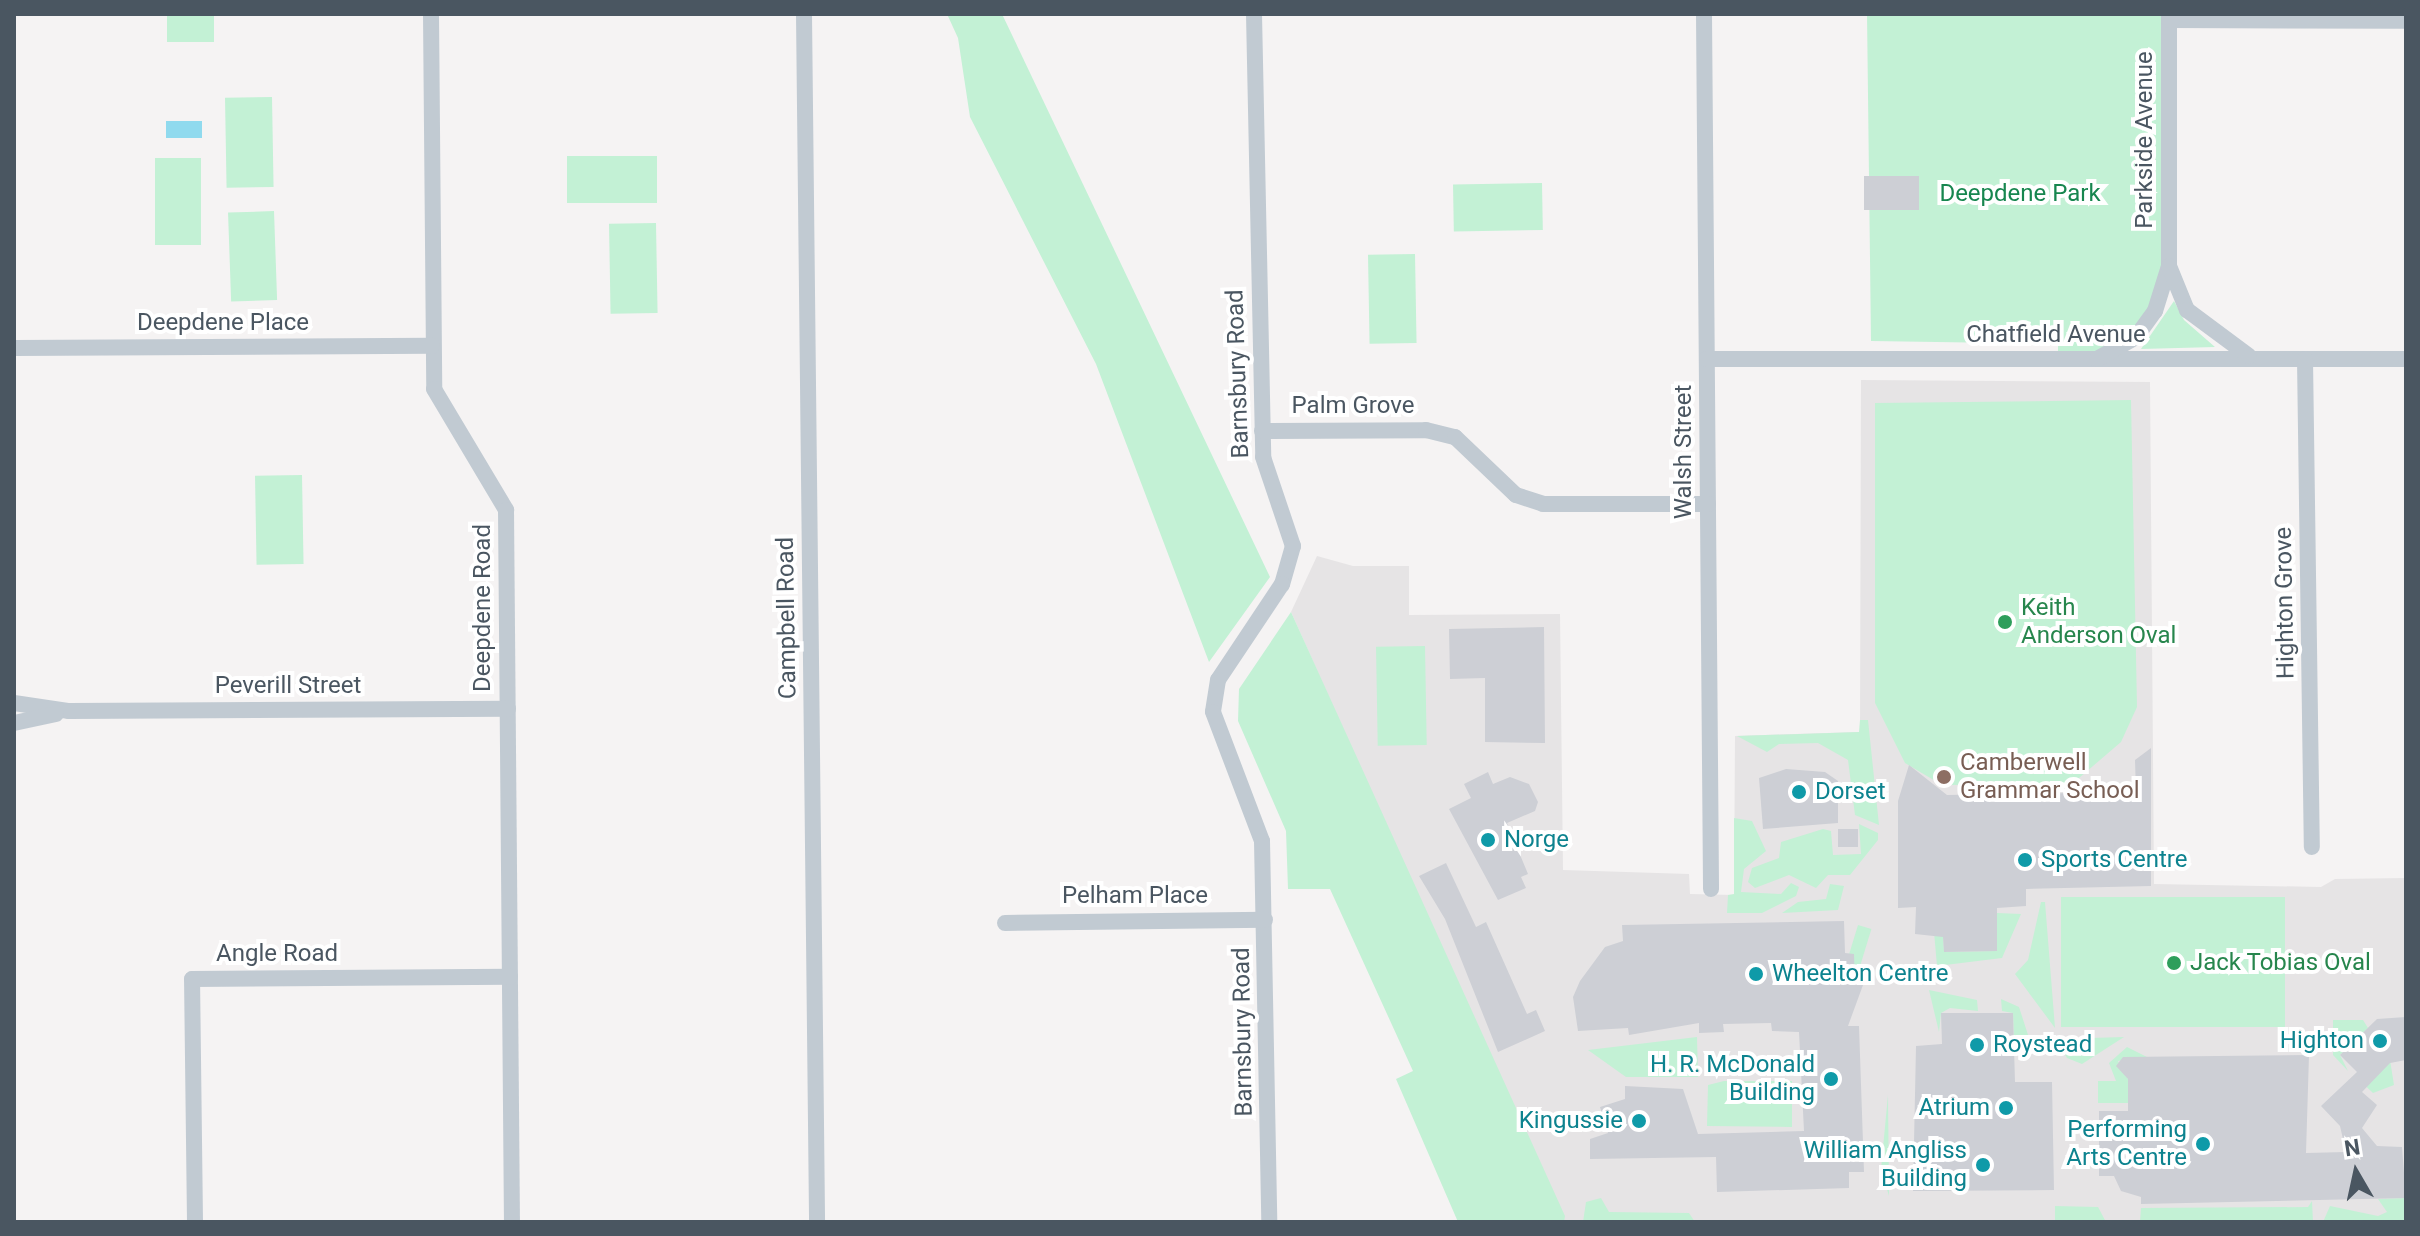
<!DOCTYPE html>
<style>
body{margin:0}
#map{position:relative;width:2420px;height:1236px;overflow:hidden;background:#f5f3f3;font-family:Roboto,sans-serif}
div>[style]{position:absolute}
.education>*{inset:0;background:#e6e4e5}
.green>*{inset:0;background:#c3f1d5;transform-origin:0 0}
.water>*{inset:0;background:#90daee;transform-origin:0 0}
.building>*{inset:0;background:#cdcfd5;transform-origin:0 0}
.minor>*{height:16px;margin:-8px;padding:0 8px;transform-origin:8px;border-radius:8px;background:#c1cad2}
.dots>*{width:22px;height:22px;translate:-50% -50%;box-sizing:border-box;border:4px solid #fff;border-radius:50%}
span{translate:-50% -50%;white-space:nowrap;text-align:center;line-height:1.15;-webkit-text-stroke:8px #fff;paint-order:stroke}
.street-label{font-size:24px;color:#4a5661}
.park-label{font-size:24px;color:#17864f}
.leisure-label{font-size:24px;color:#27864d}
.left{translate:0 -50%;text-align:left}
.education-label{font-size:24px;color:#785e54}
.culture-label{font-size:24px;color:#0d838f}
.right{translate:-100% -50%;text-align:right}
.frame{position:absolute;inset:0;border:16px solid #4a5661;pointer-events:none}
.north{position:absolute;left:2316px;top:1132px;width:80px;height:80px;-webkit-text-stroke:6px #fff;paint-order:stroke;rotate:351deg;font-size:22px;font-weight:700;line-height:32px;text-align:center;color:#4a5661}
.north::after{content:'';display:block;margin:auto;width:28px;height:36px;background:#4a5661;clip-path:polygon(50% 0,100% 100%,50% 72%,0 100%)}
</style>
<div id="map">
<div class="education">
<div style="clip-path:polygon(1861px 380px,2150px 382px,2154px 884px,2321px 887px,2335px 879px,2406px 878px,2406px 1222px,1564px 1222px,1291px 612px,1317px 556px,1353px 566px,1409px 566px,1409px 615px,1560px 614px,1563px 870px,1689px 874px,1690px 894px,1734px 895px,1735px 736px,1860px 732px)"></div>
</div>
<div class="green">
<div style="left:167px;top:14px;width:47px;height:28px"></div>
<div style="clip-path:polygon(947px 14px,1002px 14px,1270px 577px,1209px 662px,1096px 364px,970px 117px,958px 38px)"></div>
<div style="clip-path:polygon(1867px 14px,2169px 14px,2169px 266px,2155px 311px,2096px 360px,2058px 360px,2058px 344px,1871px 341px)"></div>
<div style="left:272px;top:97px;width:90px;height:47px;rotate:89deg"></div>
<div style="left:567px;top:156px;width:90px;height:47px"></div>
<div style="left:155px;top:158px;width:46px;height:87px"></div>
<div style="left:1542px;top:183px;width:47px;height:89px;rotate:89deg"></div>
<div style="left:274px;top:211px;width:89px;height:46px;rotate:88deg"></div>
<div style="left:656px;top:223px;width:90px;height:47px;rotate:89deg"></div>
<div style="left:1415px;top:254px;width:89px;height:47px;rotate:89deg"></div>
<div style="clip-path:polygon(2174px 301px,2184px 320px,2215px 347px,2141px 349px)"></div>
<div style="clip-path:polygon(2131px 400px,2137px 707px,2121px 742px,2072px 784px,1942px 785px,1905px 763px,1875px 703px,1875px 403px)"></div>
<div style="left:302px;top:475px;width:89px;height:47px;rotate:89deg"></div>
<div style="clip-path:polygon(1291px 612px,1565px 1216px,1564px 1222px,1458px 1222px,1396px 1079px,1413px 1071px,1330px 889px,1288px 889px,1286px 831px,1238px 721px,1239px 689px)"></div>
<div style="left:1425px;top:646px;width:99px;height:49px;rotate:89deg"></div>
<div style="clip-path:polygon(1860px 720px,1868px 720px,1879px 825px,1855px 815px,1848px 760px,1818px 743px,1779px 744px,1767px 752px,1737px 736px,1859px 732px)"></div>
<div style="clip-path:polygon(1734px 818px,1752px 821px,1766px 851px,1744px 869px,1741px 892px,1781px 894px,1791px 883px,1799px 887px,1796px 896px,1762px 913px,1727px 913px,1728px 895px,1734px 894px)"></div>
<div style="clip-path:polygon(1859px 824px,1878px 833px,1878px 840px,1850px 875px,1828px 875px,1816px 888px,1789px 875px,1755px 888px,1748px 882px,1752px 868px,1779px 858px,1781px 842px,1823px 829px,1831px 831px,1833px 855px,1861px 854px)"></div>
<div style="clip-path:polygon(1830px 884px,1844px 886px,1838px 910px,1782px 913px,1798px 902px,1826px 899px)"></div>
<div style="left:2285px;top:897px;width:130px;height:224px;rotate:90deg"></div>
<div style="clip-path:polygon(2041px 902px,2045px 902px,2055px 1028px,2015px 974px,2028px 960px)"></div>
<div style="clip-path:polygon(1997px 913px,2021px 914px,2002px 958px,1937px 966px,1934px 932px,1943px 932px,1944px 952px,1996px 951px)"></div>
<div style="left:1858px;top:925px;width:14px;height:60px;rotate:17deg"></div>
<div style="clip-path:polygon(1929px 990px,1977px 1000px,1978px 1011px,1950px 1008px,1941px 1013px,1939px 1032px)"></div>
<div style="clip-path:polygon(2001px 999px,2019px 1007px,2030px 1041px,2014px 1041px,2013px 1013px,2002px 1011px)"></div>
<div style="clip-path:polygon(2333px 1020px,2363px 1020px,2368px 1028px,2340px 1055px,2348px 1071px,2333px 1055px)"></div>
<div style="clip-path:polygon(1697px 1037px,1698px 1077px,1626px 1077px,1588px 1050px)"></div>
<div style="clip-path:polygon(2124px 1037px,2082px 1064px,2067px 1058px,2056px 1039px)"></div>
<div style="clip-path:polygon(2127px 1047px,2147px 1057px,2118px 1061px,2128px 1079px,2128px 1103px,2098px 1103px,2098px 1081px,2116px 1081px,2109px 1063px)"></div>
<div style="clip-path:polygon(2390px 1060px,2394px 1085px,2373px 1093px,2356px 1077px)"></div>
<div style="clip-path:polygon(1724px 1081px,1792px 1081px,1792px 1127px,1707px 1126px,1708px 1085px)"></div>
<div style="clip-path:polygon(1888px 1095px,1889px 1196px,1881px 1169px)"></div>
<div style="clip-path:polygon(1601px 1198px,1609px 1212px,1689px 1213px,1695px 1222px,1583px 1222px,1586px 1202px)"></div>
<div style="clip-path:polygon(2406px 1198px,2406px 1222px,2323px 1222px,2330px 1206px,2378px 1216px,2387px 1212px,2378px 1199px)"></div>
<div style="clip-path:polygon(2312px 1201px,2313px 1222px,2140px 1222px,2141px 1208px,2308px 1207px)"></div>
<div style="clip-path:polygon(2055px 1206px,2098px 1207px,2106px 1222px,2055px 1222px)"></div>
</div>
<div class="water">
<div style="left:166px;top:121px;width:36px;height:17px"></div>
</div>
<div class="building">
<div style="left:1919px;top:176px;width:34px;height:55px;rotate:90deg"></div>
<div style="clip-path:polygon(1544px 627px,1545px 743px,1485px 742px,1485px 678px,1450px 679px,1449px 629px)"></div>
<div style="clip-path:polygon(2151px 748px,2151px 886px,2026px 889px,2026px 906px,1997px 908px,1997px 951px,1944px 952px,1943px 937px,1915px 934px,1916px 907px,1898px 908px,1898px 801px,1909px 765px,1947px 795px,2136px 792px,2135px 760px)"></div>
<div style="clip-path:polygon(1786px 769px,1825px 772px,1838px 781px,1838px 823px,1763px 829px,1759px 778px)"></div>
<div style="clip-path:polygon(1488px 772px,1493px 784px,1510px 777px,1529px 784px,1538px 802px,1535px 811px,1507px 823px,1528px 874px,1521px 877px,1526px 888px,1498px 900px,1449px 809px,1471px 798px,1464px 784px)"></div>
<div style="left:1858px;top:829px;width:18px;height:20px;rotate:90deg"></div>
<div style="clip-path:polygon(1446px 863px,1476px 927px,1486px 922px,1527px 1014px,1536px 1010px,1545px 1031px,1498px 1052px,1445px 919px,1419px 876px)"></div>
<div style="clip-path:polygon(1844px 921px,1845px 953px,1854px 954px,1855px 985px,1863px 985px,1848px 1026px,1859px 1026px,1864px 1172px,1849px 1172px,1849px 1188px,1717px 1192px,1716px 1157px,1590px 1159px,1590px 1139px,1608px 1133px,1600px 1107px,1625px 1099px,1625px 1086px,1683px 1089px,1698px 1134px,1804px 1131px,1799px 1032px,1772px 1031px,1771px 1023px,1723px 1024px,1724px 1032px,1699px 1033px,1699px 1023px,1629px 1035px,1628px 1028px,1578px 1031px,1573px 997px,1580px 981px,1605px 947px,1623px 941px,1622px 925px)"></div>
<div style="clip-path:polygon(1941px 1013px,2013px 1013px,2015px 1082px,2052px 1082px,2054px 1190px,1913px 1191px,1916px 1046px,1942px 1044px)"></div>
<div style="clip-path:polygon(2406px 1017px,2406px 1060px,2390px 1063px,2362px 1092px,2377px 1105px,2362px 1128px,2377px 1146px,2402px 1147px,2406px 1198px,2141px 1204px,2141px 1197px,2121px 1191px,2114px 1176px,2099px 1176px,2099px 1111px,2128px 1111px,2128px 1079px,2116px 1066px,2123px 1057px,2309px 1055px,2306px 1153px,2346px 1152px,2340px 1126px,2321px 1106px,2357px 1072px,2340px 1055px,2377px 1019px)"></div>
</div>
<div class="minor">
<div style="left:431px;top:14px;width:375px;rotate:89.5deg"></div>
<div style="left:434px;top:389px;width:141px;rotate:59.2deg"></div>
<div style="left:506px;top:510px;width:712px;rotate:89.52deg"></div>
<div style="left:804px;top:14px;width:1208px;rotate:89.38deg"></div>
<div style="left:1254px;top:14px;width:443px;rotate:88.8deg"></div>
<div style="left:1263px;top:457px;width:94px;rotate:71.4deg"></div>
<div style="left:1293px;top:546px;width:40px;rotate:106deg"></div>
<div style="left:1282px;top:584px;width:115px;rotate:123.7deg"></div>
<div style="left:1218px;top:680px;width:32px;rotate:99deg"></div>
<div style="left:1213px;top:712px;width:138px;rotate:69.2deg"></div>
<div style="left:1262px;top:841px;width:381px;rotate:88.9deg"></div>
<div style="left:1704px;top:14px;width:875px;rotate:89.54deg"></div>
<div style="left:2169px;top:14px;width:252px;rotate:90deg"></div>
<div style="left:2169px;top:20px;width:237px;rotate:0.2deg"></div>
<div style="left:14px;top:348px;width:418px;rotate:-0.3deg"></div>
<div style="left:1707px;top:359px;width:699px"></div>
<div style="left:2097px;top:359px;width:45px;rotate:-29.4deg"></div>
<div style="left:2136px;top:337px;width:32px;rotate:-54deg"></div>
<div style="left:2155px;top:311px;width:47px;rotate:-72.7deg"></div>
<div style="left:2169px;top:266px;width:48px;rotate:67.8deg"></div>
<div style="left:2187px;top:310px;width:77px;rotate:36.6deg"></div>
<div style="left:2305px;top:359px;width:488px;rotate:89.2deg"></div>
<div style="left:1262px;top:431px;width:164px;rotate:-0.3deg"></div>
<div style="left:1426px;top:430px;width:30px;rotate:14deg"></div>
<div style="left:1455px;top:437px;width:84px;rotate:43.6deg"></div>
<div style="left:1516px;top:495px;width:28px;rotate:18deg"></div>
<div style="left:1543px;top:504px;width:165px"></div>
<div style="left:14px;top:703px;width:56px;rotate:8.3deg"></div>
<div style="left:69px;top:711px;width:439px;rotate:-0.3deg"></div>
<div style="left:14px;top:723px;width:43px;rotate:-12.1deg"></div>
<div style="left:1005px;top:923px;width:260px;rotate:-0.7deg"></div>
<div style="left:195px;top:1222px;width:243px;rotate:-90.7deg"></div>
<div style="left:192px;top:979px;width:318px;rotate:-0.4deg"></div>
</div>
<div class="dots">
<div style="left:2005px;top:622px;background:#2e9e5b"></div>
<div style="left:1944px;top:777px;background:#8d6e63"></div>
<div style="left:1799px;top:792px;background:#0f9aa8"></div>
<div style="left:1488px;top:840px;background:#0f9aa8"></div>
<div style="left:2025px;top:860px;background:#0f9aa8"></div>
<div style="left:2174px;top:963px;background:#2e9e5b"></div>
<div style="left:1756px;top:974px;background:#0f9aa8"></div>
<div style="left:2380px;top:1041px;background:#0f9aa8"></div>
<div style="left:1977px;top:1045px;background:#0f9aa8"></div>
<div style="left:1831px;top:1079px;background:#0f9aa8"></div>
<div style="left:2006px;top:1108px;background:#0f9aa8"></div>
<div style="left:1639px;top:1121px;background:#0f9aa8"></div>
<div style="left:2203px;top:1144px;background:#0f9aa8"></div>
<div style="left:1983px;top:1165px;background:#0f9aa8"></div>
</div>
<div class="street-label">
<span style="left:2145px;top:140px;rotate:-90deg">Parkside Avenue</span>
<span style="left:223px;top:323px">Deepdene Place</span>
<span style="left:2056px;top:335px">Chatfield Avenue</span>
<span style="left:1238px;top:374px;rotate:-92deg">Barnsbury Road</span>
<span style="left:1353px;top:406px">Palm Grove</span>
<span style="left:1684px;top:452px;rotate:-90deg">Walsh Street</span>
<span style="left:2285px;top:603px;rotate:-91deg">Highton Grove</span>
<span style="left:483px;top:608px;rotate:-90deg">Deepdene Road</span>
<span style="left:787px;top:618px;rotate:-91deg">Campbell Road</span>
<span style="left:288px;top:686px">Peverill Street</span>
<span style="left:1135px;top:896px">Pelham Place</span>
<span style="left:277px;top:954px">Angle Road</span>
<span style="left:1243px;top:1032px;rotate:-91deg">Barnsbury Road</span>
</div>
<div class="park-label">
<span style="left:2020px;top:194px">Deepdene Park</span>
</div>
<div class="leisure-label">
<span class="left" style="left:2021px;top:622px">Keith<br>Anderson Oval</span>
<span class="left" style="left:2190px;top:963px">Jack Tobias Oval</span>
</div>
<div class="education-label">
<span class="left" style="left:1960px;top:777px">Camberwell<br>Grammar School</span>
</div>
<div class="culture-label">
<span class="left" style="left:1815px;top:792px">Dorset</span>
<span class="left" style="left:1504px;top:840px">Norge</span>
<span class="left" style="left:2041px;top:860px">Sports Centre</span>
<span class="left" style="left:1772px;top:974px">Wheelton Centre</span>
<span class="right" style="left:2364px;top:1041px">Highton</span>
<span class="left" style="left:1993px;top:1045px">Roystead</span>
<span class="right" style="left:1815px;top:1079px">H. R. McDonald<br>Building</span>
<span class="right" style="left:1990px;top:1108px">Atrium</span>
<span class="right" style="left:1623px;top:1121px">Kingussie</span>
<span class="right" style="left:2187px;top:1144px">Performing<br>Arts Centre</span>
<span class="right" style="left:1967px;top:1165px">William Angliss<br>Building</span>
</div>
<div class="frame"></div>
<div class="north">N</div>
</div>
